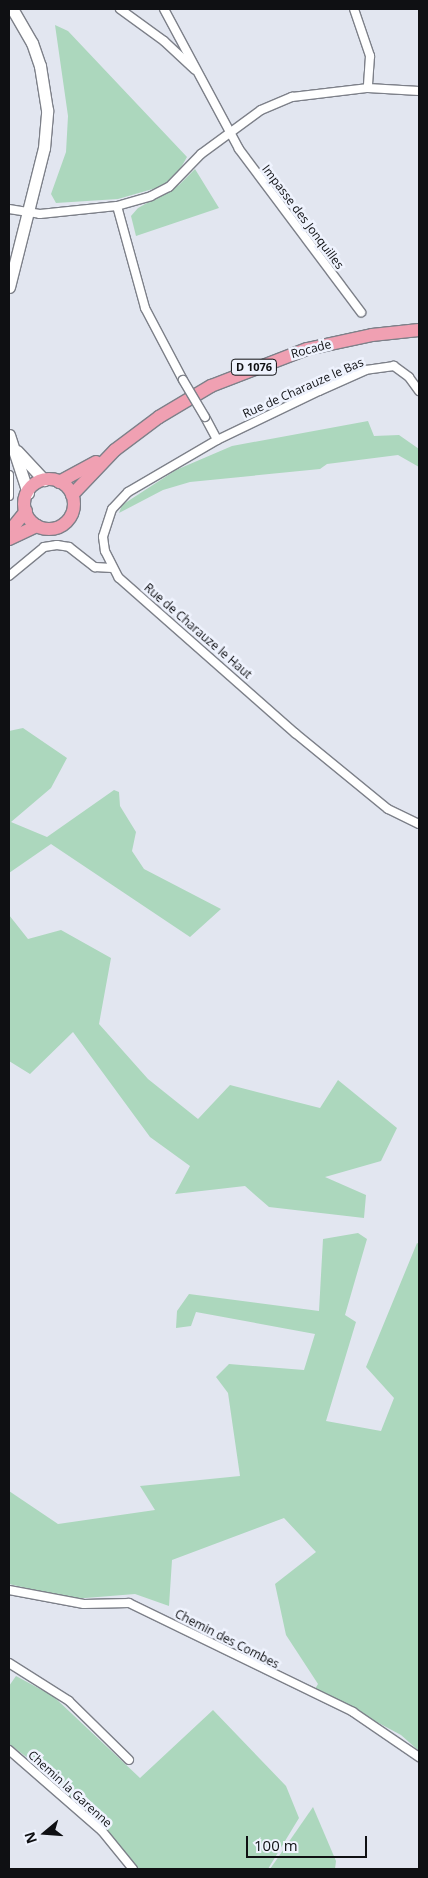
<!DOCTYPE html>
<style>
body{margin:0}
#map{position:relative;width:428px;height:1878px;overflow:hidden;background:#e2e6f0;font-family:"Open Sans",sans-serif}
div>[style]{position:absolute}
.green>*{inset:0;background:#acd7bd}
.roads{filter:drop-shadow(1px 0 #7d8089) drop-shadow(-1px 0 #7d8089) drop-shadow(0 1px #7d8089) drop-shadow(0 -1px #7d8089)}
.street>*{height:8px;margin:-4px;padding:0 4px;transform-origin:4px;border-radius:4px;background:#fff}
.secondary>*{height:11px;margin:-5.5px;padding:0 5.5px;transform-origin:5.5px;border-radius:5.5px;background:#fff}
.primary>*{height:12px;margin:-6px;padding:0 6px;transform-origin:6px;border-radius:6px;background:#f0a0b2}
.primary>.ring{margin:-6px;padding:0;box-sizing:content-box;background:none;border:12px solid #f0a0b2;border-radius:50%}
.bridges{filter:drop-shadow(1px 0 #7d8089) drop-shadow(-1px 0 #7d8089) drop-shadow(0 1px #7d8089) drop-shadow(0 -1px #7d8089)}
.street-bridge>*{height:8px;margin:-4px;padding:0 4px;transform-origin:4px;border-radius:4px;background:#fff}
span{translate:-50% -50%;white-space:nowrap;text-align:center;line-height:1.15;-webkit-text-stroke:5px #eff3fe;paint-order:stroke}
.shield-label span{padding:1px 4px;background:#eff3fe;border:1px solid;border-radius:4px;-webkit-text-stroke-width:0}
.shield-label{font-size:11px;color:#0f1013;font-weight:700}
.street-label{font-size:12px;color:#0f1013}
.frame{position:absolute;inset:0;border:10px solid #0f1013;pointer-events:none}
.north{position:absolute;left:20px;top:1808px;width:50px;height:50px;-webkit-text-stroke:4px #eff3fe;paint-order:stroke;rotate:252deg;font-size:14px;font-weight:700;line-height:20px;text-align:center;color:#0f1013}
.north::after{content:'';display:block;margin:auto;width:18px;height:22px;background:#0f1013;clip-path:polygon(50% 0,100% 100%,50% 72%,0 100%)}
.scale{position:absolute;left:246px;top:1836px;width:121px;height:22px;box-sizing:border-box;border:2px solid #0f1013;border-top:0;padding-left:6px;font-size:15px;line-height:18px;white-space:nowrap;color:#0f1013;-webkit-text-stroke:4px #eff3fe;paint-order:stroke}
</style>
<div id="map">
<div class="green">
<div style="clip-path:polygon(55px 25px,68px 31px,187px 157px,179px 171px,163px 186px,118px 199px,56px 203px,51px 194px,66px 152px,68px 116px)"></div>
<div style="clip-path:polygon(195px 169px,219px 208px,136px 236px,131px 216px,138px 208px,179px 185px)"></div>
<div style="clip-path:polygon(368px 421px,374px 436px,399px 435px,419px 449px,419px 467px,398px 455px,327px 464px,320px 469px,190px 482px,163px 490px,119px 513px,122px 505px,176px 470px,232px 446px)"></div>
<div style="clip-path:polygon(23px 728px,67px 758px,51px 788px,11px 822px,47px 837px,114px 790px,119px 792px,120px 806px,136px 832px,132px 851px,144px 869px,221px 909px,190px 937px,51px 844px,9px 873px,9px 731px)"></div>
<div style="clip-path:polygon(9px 915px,28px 939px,61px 930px,111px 958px,99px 1024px,148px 1079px,198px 1119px,230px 1085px,320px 1108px,338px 1080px,397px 1128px,381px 1161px,325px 1177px,366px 1195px,364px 1218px,269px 1207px,245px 1186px,175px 1194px,190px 1166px,150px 1137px,73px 1032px,30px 1074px,9px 1061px)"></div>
<div style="clip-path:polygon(358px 1233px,367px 1239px,345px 1315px,356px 1322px,326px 1421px,381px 1431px,394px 1398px,366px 1367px,417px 1243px,419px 1244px,419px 1751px,401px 1735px,315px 1689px,318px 1684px,286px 1635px,275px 1584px,316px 1552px,284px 1518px,172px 1560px,169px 1606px,135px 1594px,73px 1599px,9px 1584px,9px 1491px,58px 1524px,155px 1510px,140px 1486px,240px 1476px,228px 1393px,216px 1377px,229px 1364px,304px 1370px,315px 1334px,196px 1312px,191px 1326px,176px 1328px,177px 1311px,189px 1294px,319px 1311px,323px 1239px)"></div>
<div style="clip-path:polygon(16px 1676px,53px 1696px,140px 1778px,213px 1710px,286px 1786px,299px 1818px,268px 1869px,139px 1869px,44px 1770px,9px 1744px,9px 1686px)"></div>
<div style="clip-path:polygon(313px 1807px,336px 1861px,335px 1869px,270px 1869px)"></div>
</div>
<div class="roads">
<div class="street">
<div style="left:120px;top:9px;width:54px;rotate:36deg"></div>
<div style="left:164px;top:41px;width:42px;rotate:43.1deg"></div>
<div style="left:164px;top:9px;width:159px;rotate:61.8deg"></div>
<div style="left:239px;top:149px;width:204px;rotate:53.2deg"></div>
<div style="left:354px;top:9px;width:50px;rotate:71.2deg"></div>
<div style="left:370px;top:56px;width:32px;rotate:94deg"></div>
<div style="left:117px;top:206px;width:106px;rotate:74.6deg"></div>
<div style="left:145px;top:308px;width:81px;rotate:62.2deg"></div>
<div style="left:9px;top:209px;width:31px;rotate:9deg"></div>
<div style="left:40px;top:214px;width:77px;rotate:-5.9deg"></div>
<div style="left:117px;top:206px;width:35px;rotate:-16deg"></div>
<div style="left:151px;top:196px;width:20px;rotate:-27deg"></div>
<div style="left:169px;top:187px;width:46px;rotate:-45.9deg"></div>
<div style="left:201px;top:154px;width:74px;rotate:-36.3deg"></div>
<div style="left:261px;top:110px;width:34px;rotate:-23deg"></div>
<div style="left:292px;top:97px;width:77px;rotate:-6.8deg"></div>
<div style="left:368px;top:88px;width:51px;rotate:3.4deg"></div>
<div style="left:419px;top:391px;width:17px;rotate:-126deg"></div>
<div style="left:409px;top:377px;width:19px;rotate:-144deg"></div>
<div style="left:394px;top:366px;width:28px;rotate:172deg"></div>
<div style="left:366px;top:370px;width:51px;rotate:155.9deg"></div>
<div style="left:319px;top:391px;width:113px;rotate:154.3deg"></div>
<div style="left:217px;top:440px;width:103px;rotate:149.7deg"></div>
<div style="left:128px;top:492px;width:23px;rotate:133deg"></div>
<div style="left:112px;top:509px;width:29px;rotate:108deg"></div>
<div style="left:103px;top:537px;width:14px;rotate:82deg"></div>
<div style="left:105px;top:551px;width:30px;rotate:63deg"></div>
<div style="left:119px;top:578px;width:235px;rotate:41.4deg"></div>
<div style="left:295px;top:733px;width:120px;rotate:39.3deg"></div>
<div style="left:388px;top:809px;width:34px;rotate:26deg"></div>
<div style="left:205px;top:417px;width:26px;rotate:62deg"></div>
<div style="left:9px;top:475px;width:21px;rotate:90deg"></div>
<div style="left:9px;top:576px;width:45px;rotate:-39.6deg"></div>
<div style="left:44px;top:547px;width:13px;rotate:-9deg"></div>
<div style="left:57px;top:545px;width:12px;rotate:9deg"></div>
<div style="left:69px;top:547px;width:33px;rotate:38deg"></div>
<div style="left:95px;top:567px;width:17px;rotate:3deg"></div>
<div style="left:9px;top:1590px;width:76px;rotate:10.6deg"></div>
<div style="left:84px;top:1604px;width:45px;rotate:-1.3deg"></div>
<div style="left:129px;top:1603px;width:249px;rotate:25.9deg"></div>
<div style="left:353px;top:1712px;width:80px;rotate:34.3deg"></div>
<div style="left:9px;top:1663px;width:71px;rotate:32.3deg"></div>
<div style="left:69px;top:1701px;width:84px;rotate:44.5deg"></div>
<div style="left:9px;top:1750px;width:123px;rotate:41.1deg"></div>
<div style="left:102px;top:1831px;width:49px;rotate:50.8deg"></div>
</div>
<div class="secondary">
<div style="left:9px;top:287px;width:143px;rotate:-75.9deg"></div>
<div style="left:44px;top:148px;width:38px;rotate:-85deg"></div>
<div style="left:47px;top:110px;width:45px;rotate:-99deg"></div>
<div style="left:40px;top:66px;width:24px;rotate:-109deg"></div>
<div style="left:32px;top:43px;width:39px;rotate:-120deg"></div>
<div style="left:9px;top:435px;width:61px;rotate:71.9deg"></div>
<div style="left:17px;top:451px;width:40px;rotate:47deg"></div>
</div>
<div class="primary">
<div class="ring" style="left:24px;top:479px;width:38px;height:38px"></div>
<div style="left:59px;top:482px;width:42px;rotate:-28.4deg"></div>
<div style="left:72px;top:495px;width:62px;rotate:-46.3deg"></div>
<div style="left:115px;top:450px;width:55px;rotate:-36.9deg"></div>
<div style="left:159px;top:417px;width:61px;rotate:-30.8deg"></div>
<div style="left:211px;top:386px;width:103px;rotate:-21.1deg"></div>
<div style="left:307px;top:349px;width:66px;rotate:-12.2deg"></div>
<div style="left:372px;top:335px;width:47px;rotate:-6.1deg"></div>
<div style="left:9px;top:532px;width:27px;rotate:-51deg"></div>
<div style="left:9px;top:539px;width:31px;rotate:-25deg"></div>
</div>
</div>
<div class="bridges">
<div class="street-bridge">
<div style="left:183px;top:380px;width:43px;rotate:59.3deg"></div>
</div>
</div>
<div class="shield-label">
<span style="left:254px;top:367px">D 1076</span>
</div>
<div class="street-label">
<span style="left:303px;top:217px;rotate:53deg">Impasse des Jonquilles</span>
<span style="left:311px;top:349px;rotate:-15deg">Rocade</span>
<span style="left:303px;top:388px;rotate:-24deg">Rue de Charauze le Bas</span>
<span style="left:198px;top:631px;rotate:41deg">Rue de Charauze le Haut</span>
<span style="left:227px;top:1639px;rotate:27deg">Chemin des Combes</span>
<span style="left:70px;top:1789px;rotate:42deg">Chemin la Garenne</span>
</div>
<div class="frame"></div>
<div class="north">N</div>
<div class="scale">100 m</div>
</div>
